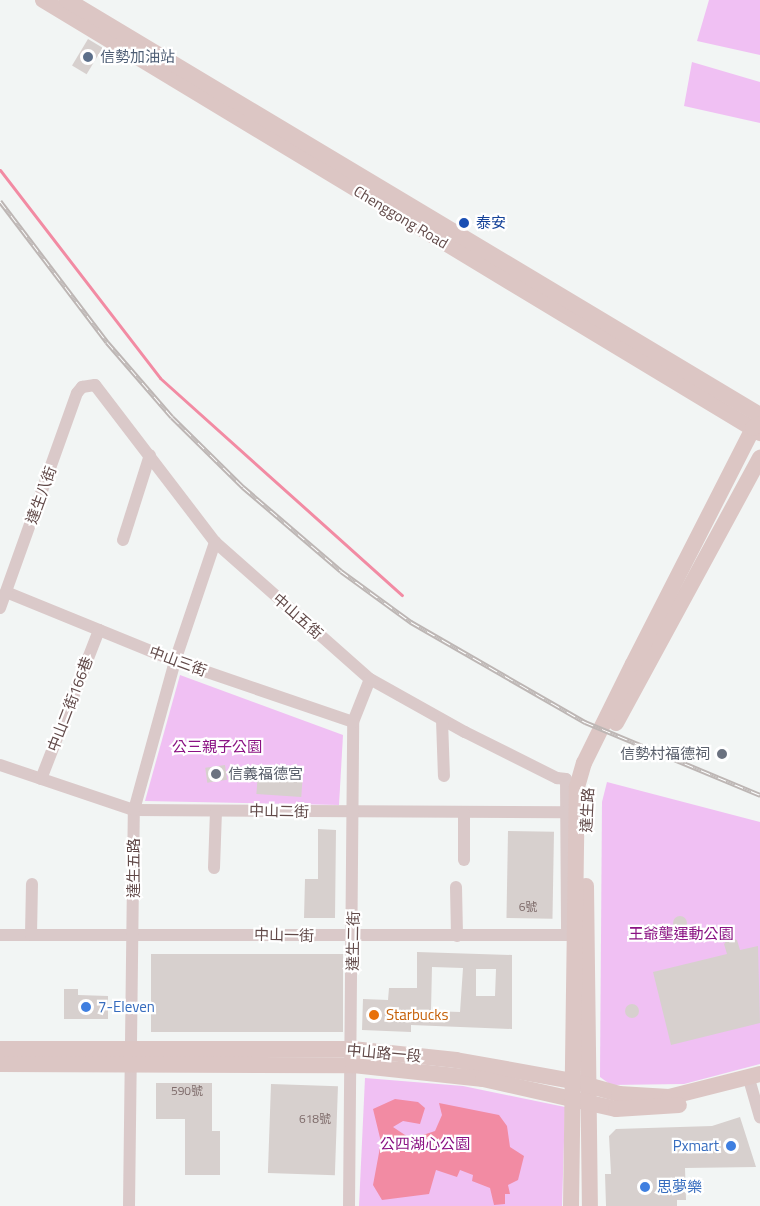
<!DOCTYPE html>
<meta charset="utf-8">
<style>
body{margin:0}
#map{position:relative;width:760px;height:1206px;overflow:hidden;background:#f2f5f4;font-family:"Titillium Web","Noto Sans TC",sans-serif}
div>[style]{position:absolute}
.green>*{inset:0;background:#f0c0f3}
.water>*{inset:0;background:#f28ba3}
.stream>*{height:3px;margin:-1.5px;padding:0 1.5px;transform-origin:1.5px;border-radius:1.5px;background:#f28ba3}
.building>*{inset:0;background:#d7d0ce;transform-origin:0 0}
.round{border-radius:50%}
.street>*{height:12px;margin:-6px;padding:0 6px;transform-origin:6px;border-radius:6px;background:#dac9c9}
.secondary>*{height:16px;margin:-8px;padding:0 8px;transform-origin:8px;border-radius:8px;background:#dcc6c4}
.rail>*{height:5px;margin-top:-2.5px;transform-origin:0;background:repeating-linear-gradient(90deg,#fff 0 9px,#bdb6b4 0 18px);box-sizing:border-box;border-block:2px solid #bdb6b4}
.dots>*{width:16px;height:16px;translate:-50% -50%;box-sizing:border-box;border:3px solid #fff;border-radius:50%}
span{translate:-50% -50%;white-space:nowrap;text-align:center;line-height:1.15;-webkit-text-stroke:4.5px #fff;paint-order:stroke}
.number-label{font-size:12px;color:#7e6b6a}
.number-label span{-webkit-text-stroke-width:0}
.service-label{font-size:15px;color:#4e5e75}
.left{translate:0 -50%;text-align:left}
.street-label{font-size:15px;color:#614948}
.transit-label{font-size:15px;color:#164399}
.park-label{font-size:15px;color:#8a1283}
.worship-label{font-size:15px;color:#5b616d}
.right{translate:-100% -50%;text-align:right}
.shop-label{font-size:15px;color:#366cbe}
.food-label{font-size:15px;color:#c56008}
</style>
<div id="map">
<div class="green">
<div style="clip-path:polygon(709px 0,760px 0,760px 55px,697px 41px)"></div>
<div style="clip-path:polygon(692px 62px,760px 82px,760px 123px,684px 106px)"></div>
<div style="clip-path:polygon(180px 675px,343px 735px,339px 805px,145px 801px)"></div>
<div style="clip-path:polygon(607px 782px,760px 822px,760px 1064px,684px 1084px,611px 1085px,600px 1077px,602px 802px)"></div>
<div style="clip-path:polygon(365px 1078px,463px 1086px,565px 1107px,562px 1206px,359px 1206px)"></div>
</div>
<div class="water">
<div style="clip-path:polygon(395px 1099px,418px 1102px,425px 1108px,420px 1124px,403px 1121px,393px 1127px,411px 1139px,435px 1131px,442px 1115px,439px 1103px,499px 1115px,507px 1126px,510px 1147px,524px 1156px,518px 1180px,508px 1185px,510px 1194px,505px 1194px,505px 1204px,494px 1205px,490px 1188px,472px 1181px,473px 1175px,460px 1170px,457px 1177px,436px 1170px,429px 1194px,382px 1200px,373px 1185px,381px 1142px,373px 1109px)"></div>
</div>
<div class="stream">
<div style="left:0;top:170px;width:262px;rotate:52.4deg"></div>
<div style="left:160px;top:378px;width:325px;rotate:41.9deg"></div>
</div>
<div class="building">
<div style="left:88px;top:39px;width:17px;height:31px;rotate:31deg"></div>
<div style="left:225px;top:765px;width:15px;height:20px;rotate:82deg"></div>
<div style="left:258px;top:771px;width:45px;height:23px;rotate:4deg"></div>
<div style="clip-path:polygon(318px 829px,336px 830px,335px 918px,304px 918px,305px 879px,318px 879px)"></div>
<div style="left:508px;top:831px;width:46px;height:87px;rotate:1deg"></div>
<div class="round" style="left:673px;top:916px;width:14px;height:14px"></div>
<div style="clip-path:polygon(730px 937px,737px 940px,740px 950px,758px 946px,760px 1023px,671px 1045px,653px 972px,727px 954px,724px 944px)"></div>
<div style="clip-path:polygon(evenodd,417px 952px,512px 955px,512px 1029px,411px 1025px,411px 1032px,362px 1030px,363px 999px,388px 1000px,389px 988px,417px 988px,417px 952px,432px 967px,463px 968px,460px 1012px,431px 1011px,432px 967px,417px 952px,476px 969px,496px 969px,495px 996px,476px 996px,476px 969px)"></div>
<div style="left:151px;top:954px;width:192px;height:78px"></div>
<div style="clip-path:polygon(64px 989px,78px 989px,78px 995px,108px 996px,108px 1019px,64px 1019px)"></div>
<div class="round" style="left:625px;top:1004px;width:14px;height:14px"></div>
<div style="clip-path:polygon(156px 1083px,212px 1083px,212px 1131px,220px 1131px,220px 1175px,185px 1175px,185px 1119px,156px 1119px)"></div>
<div style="left:271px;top:1084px;width:67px;height:89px;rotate:2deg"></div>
<div style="clip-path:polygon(740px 1117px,756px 1167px,685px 1168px,686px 1200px,677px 1200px,677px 1206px,606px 1206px,605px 1174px,611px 1174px,609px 1136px,616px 1129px,712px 1126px)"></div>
</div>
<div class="street">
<div style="left:123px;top:540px;width:89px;rotate:-72.4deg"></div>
<div style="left:6px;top:592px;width:183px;rotate:22.2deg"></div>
<div style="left:175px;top:661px;width:188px;rotate:18.9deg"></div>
<div style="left:0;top:608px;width:228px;rotate:-70.3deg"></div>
<div style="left:77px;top:393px;width:8px;rotate:-50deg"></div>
<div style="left:82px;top:387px;width:13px;rotate:-9deg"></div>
<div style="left:95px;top:385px;width:198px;rotate:52.6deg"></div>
<div style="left:215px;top:542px;width:207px;rotate:41.5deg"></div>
<div style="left:370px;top:679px;width:109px;rotate:29.2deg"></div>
<div style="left:465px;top:732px;width:103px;rotate:26.6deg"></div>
<div style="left:557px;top:778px;width:9px;rotate:6deg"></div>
<div style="left:566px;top:779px;width:152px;rotate:89.6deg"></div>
<div style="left:442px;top:720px;width:56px;rotate:88deg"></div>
<div style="left:0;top:765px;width:141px;rotate:18.6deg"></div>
<div style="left:134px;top:810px;width:432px;rotate:0.3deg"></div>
<div style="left:41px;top:779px;width:160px;rotate:-68.7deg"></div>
<div style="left:464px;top:860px;width:47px;rotate:-90deg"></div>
<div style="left:214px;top:868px;width:57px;rotate:-88deg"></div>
<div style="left:456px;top:887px;width:49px;rotate:88.8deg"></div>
<div style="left:0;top:935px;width:567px"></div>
<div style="left:31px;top:935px;width:51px;rotate:-88.9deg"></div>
<div style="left:749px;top:1079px;width:40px;rotate:74deg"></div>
<div style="left:129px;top:1206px;width:396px;rotate:-89.3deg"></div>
<div style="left:134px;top:810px;width:155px;rotate:-74.6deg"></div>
<div style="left:175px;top:661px;width:126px;rotate:-71.4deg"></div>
<div style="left:349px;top:1206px;width:484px;rotate:-89.5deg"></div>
<div style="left:353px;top:722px;width:46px;rotate:-68.4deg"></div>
</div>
<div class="secondary">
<div style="left:43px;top:0;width:838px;rotate:31.13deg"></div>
<div style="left:67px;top:0;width:808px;rotate:30.92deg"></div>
<div style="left:616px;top:723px;width:302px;rotate:-61.5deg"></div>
<div style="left:586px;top:886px;width:320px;rotate:89.3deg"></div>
<div style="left:0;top:1049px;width:352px"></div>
<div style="left:352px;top:1049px;width:105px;rotate:6deg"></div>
<div style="left:456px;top:1060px;width:119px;rotate:10.2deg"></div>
<div style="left:573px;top:1081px;width:48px;rotate:15.8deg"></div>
<div style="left:619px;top:1094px;width:50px;rotate:3.4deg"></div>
<div style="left:669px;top:1097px;width:94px;rotate:-14.2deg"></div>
<div style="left:0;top:1064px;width:353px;rotate:0.2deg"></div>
<div style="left:353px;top:1065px;width:131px;rotate:6.1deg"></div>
<div style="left:483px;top:1079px;width:136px;rotate:12.7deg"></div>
<div style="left:616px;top:1109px;width:63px;rotate:-3.6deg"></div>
<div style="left:571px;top:1206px;width:419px;rotate:-89.2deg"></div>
<div style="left:577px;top:787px;width:25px;rotate:-74deg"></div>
<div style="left:584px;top:763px;width:110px;rotate:-63.7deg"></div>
<div style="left:633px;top:664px;width:265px;rotate:-63deg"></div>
<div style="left:753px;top:428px;width:8px;rotate:-30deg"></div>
</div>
<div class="rail">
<div style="left:0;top:201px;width:177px;rotate:52.8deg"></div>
<div style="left:107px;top:342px;width:99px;rotate:49.1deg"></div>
<div style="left:172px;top:417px;width:100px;rotate:44.6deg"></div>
<div style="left:243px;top:487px;width:129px;rotate:40.6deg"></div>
<div style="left:341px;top:571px;width:87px;rotate:36.1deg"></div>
<div style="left:411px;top:622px;width:201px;rotate:29.9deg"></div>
<div style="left:585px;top:722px;width:190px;rotate:22.6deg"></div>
</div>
<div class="dots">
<div style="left:88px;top:57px;background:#5c6f8a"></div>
<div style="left:464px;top:223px;background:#1a4fb4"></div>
<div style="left:722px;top:754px;background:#6b7280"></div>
<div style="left:216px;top:774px;background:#6b7280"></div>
<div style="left:86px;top:1007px;background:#3f7fe0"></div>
<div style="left:374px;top:1015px;background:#e8710a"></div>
<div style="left:731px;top:1146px;background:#3f7fe0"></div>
<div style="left:645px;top:1187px;background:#3f7fe0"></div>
</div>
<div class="number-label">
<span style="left:528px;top:907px">6號</span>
<span style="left:187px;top:1091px">590號</span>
<span style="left:315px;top:1119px">618號</span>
</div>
<div class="service-label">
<span class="left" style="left:100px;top:57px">信勢加油站</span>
</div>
<div class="street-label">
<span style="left:401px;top:217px;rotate:31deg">Chenggong Road</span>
<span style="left:41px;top:495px;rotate:-70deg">達生八街</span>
<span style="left:298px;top:616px;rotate:41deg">中山五街</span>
<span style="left:178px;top:661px;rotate:20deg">中山三街</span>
<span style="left:70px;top:704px;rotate:-69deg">中山二街166巷</span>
<span style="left:587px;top:810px;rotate:-87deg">達生路</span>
<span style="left:279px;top:811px;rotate:1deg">中山二街</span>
<span style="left:134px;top:868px;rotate:-90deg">達生五路</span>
<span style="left:284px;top:935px;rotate:1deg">中山一街</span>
<span style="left:353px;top:941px;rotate:-89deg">達生二街</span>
<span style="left:384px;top:1053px;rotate:5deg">中山路一段</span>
</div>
<div class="transit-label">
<span class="left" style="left:476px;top:223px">泰安</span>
</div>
<div class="park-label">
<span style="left:217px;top:747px">公三親子公園</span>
<span style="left:681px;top:934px">王爺壟運動公園</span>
<span style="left:425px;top:1144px">公四湖心公園</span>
</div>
<div class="worship-label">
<span class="right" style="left:710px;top:754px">信勢村福德祠</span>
<span class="left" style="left:228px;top:774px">信義福德宮</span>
</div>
<div class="shop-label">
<span class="left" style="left:98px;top:1007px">7-Eleven</span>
<span class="right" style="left:719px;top:1146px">Pxmart</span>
<span class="left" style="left:657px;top:1187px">思夢樂</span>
</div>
<div class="food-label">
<span class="left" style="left:386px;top:1015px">Starbucks</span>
</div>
</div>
